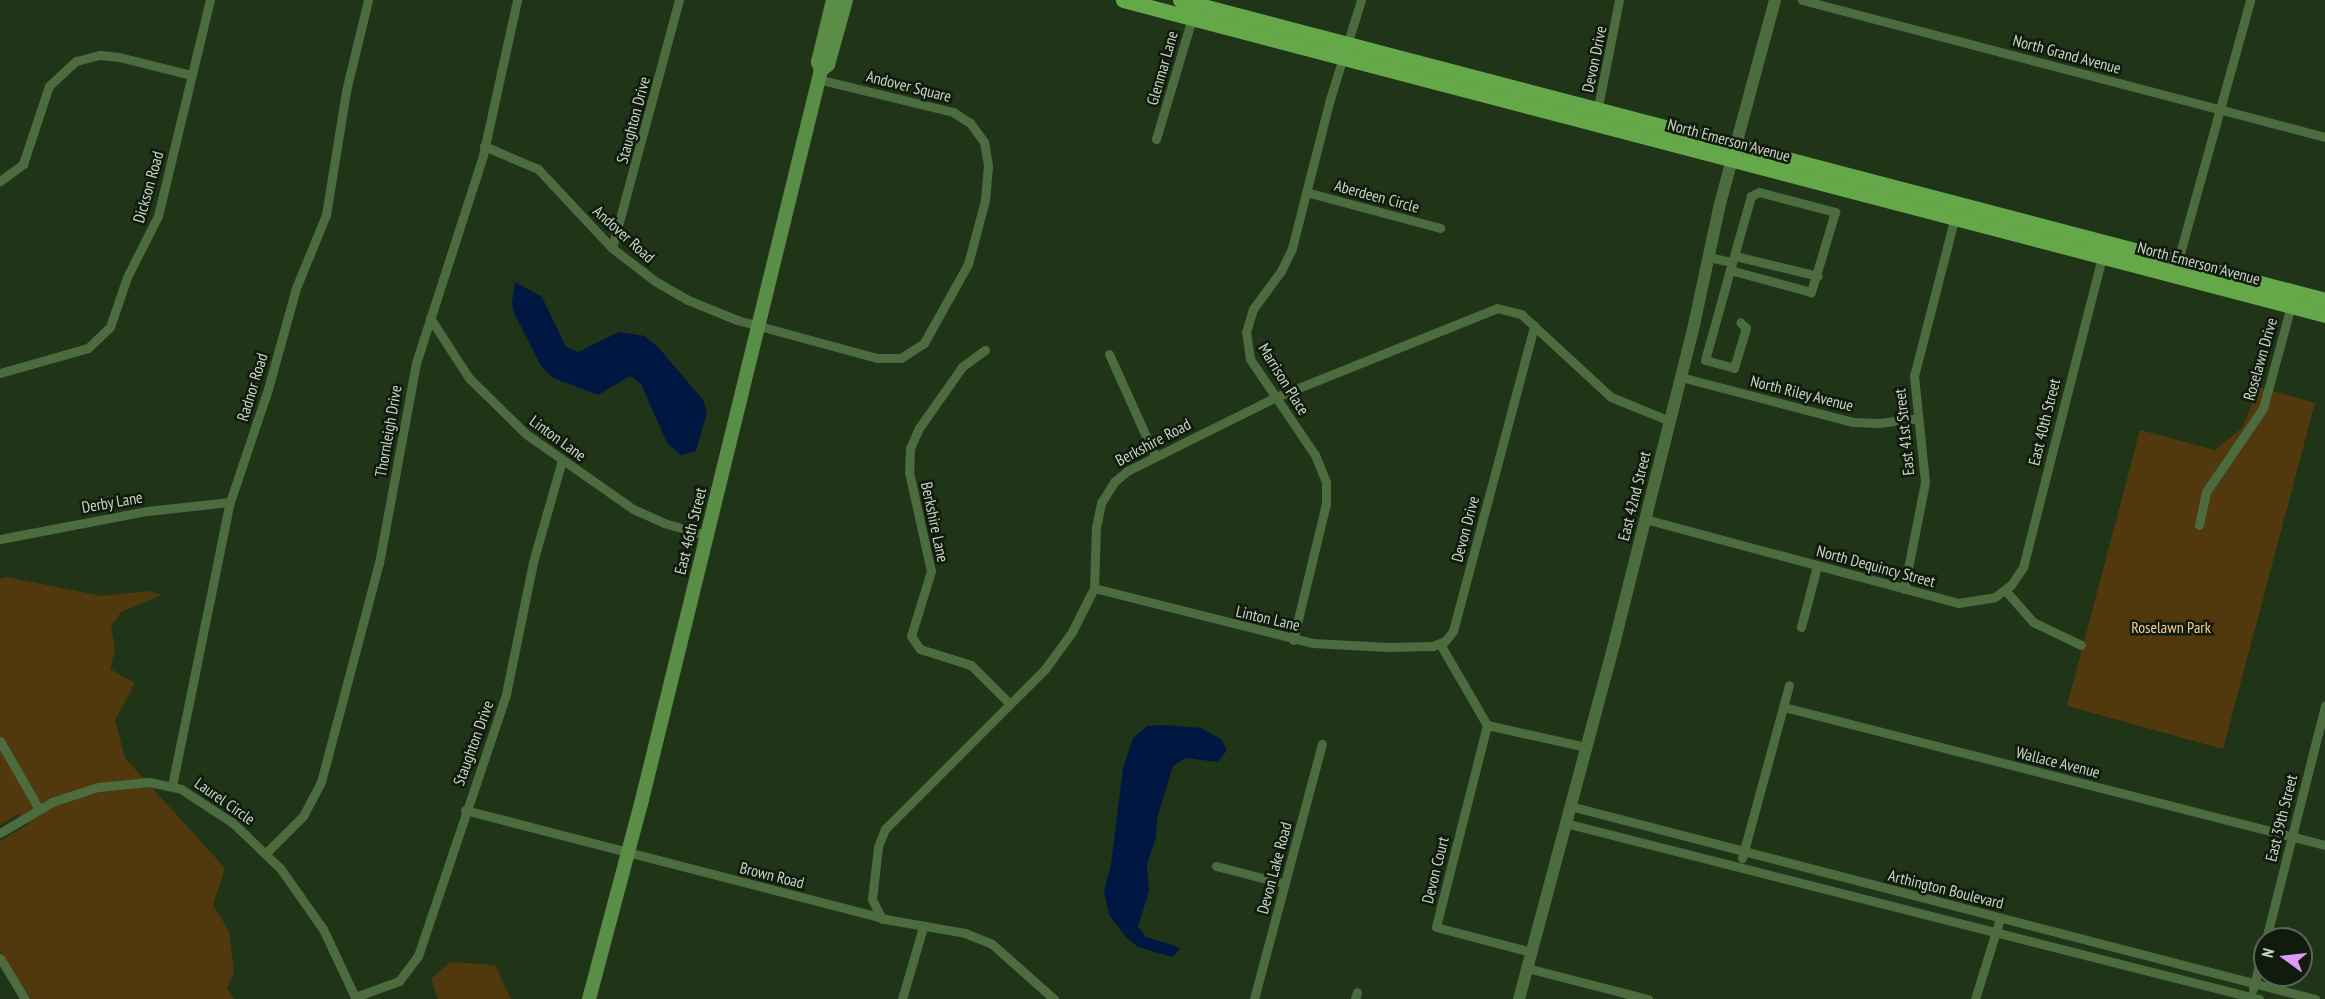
<!DOCTYPE html>
<style>
body{margin:0}
#map{position:relative;width:2325px;height:999px;overflow:hidden;background:#203518;font-family:"PT Sans Narrow",sans-serif}
div>[style]{position:absolute}
.green>*{inset:0;background:#51380d}
.water>*{inset:0;background:#001741}
.minor>*{height:9px;margin:-4.5px;padding:0 4.5px;transform-origin:4.5px;border-radius:4.5px;background:#4c6c40}
.tertiary>*{height:12px;margin:-6px;padding:0 6px;transform-origin:6px;border-radius:6px;background:#4c6c40}
.secondary>*{height:14px;margin:-7px;padding:0 7px;transform-origin:7px;border-radius:7px;background:#5a8e47}
.primary>*{height:15px;margin:-7.5px;padding:0 7.5px;transform-origin:7.5px;border-radius:7.5px;background:#65a84a}
span{translate:-50% -50%;white-space:nowrap;text-align:center;line-height:1.15;-webkit-text-stroke:5px #101a0d;paint-order:stroke}
.street-label{font-size:16px;color:#c8d6c4}
.park-label{font-size:16px;color:#f6d098}
.north{position:absolute;left:2253px;top:927px;width:60px;height:60px;box-sizing:border-box;background:#101a0d;border:2px solid #5a6556;border-radius:50%;rotate:285deg;font-size:16px;font-weight:700;line-height:24px;text-align:center;color:#c8d6c4}
.north::after{content:'';display:block;margin:auto;width:21px;height:27px;background:#dd99f3;clip-path:polygon(50% 0,100% 100%,50% 72%,0 100%)}
</style>
<div id="map">
<div class="green">
<div style="clip-path:polygon(2259px 387px,2315px 403px,2223px 749px,2067px 706px,2140px 430px,2215px 450px,2242px 428px)"></div>
<div style="clip-path:polygon(7px 577px,102px 596px,149px 591px,161px 595px,121px 612px,111px 626px,115px 650px,110px 669px,135px 683px,115px 720px,125px 758px,225px 868px,213px 905px,229px 931px,234px 972px,227px 988px,234px 999px,31px 999px,0 951px,0 841px,29px 824px,18px 814px,0 825px,0 579px)"></div>
<div style="clip-path:polygon(450px 962px,495px 965px,511px 999px,438px 999px,431px 979px)"></div>
</div>
<div class="water">
<div style="clip-path:polygon(515px 282px,542px 297px,566px 347px,578px 352px,619px 332px,645px 336px,658px 347px,703px 400px,707px 413px,696px 451px,681px 455px,667px 443px,641px 384px,630px 376px,598px 395px,553px 378px,541px 366px,514px 313px,512px 302px)"></div>
<div style="clip-path:polygon(1164px 725px,1201px 728px,1221px 739px,1227px 750px,1218px 762px,1185px 758px,1173px 766px,1157px 818px,1156px 838px,1147px 864px,1149px 891px,1138px 927px,1146px 937px,1181px 948px,1172px 957px,1138px 947px,1126px 937px,1109px 915px,1104px 891px,1111px 864px,1123px 768px,1133px 738px,1147px 726px)"></div>
</div>
<div class="minor">
<div style="left:1802px;top:0;width:541px;rotate:14.68deg"></div>
<div style="left:1597px;top:112px;width:114px;rotate:-78.9deg"></div>
<div style="left:1156px;top:139px;width:129px;rotate:-73.4deg"></div>
<div style="left:484px;top:146px;width:59px;rotate:23.1deg"></div>
<div style="left:538px;top:169px;width:108px;rotate:46.9deg"></div>
<div style="left:612px;top:248px;width:54px;rotate:37.5deg"></div>
<div style="left:655px;top:281px;width:38px;rotate:30deg"></div>
<div style="left:688px;top:300px;width:53px;rotate:22.2deg"></div>
<div style="left:737px;top:320px;width:145px;rotate:15.2deg"></div>
<div style="left:877px;top:358px;width:24px"></div>
<div style="left:901px;top:358px;width:27px;rotate:-33deg"></div>
<div style="left:924px;top:343px;width:90px;rotate:-60.9deg"></div>
<div style="left:968px;top:264px;width:66px;rotate:-75.1deg"></div>
<div style="left:985px;top:200px;width:34px;rotate:-85deg"></div>
<div style="left:988px;top:166px;width:24px;rotate:-99deg"></div>
<div style="left:984px;top:142px;width:24px;rotate:-126deg"></div>
<div style="left:970px;top:123px;width:20px;rotate:-147deg"></div>
<div style="left:953px;top:112px;width:139px;rotate:-166.3deg"></div>
<div style="left:0;top:181px;width:29px;rotate:-36deg"></div>
<div style="left:23px;top:164px;width:82px;rotate:-71.6deg"></div>
<div style="left:49px;top:86px;width:37px;rotate:-43deg"></div>
<div style="left:76px;top:61px;width:25px;rotate:-14deg"></div>
<div style="left:100px;top:55px;width:19px;rotate:6deg"></div>
<div style="left:119px;top:57px;width:74px;rotate:14deg"></div>
<div style="left:1306px;top:192px;width:139px;rotate:15deg"></div>
<div style="left:1759px;top:192px;width:79px;rotate:14.7deg"></div>
<div style="left:1835px;top:212px;width:84px;rotate:106.7deg"></div>
<div style="left:1811px;top:292px;width:84px;rotate:-164.8deg"></div>
<div style="left:1730px;top:270px;width:77px;rotate:-74.2deg"></div>
<div style="left:1751px;top:196px;width:9px;rotate:-27deg"></div>
<div style="left:612px;top:248px;width:257px;rotate:-74.9deg"></div>
<div style="left:1735px;top:256px;width:85px;rotate:13.5deg"></div>
<div style="left:1709px;top:257px;width:22px;rotate:13deg"></div>
<div style="left:2177px;top:264px;width:274px;rotate:-74.5deg"></div>
<div style="left:1730px;top:270px;width:93px;rotate:105.5deg"></div>
<div style="left:1705px;top:360px;width:30px;rotate:15deg"></div>
<div style="left:1734px;top:368px;width:42px;rotate:-73.3deg"></div>
<div style="left:1746px;top:328px;width:8px;rotate:-135deg"></div>
<div style="left:430px;top:318px;width:72px;rotate:57deg"></div>
<div style="left:469px;top:378px;width:80px;rotate:44.5deg"></div>
<div style="left:526px;top:434px;width:131px;rotate:35deg"></div>
<div style="left:633px;top:509px;width:34px;rotate:24deg"></div>
<div style="left:664px;top:523px;width:44px;rotate:15.9deg"></div>
<div style="left:985px;top:350px;width:29px;rotate:144deg"></div>
<div style="left:962px;top:367px;width:75px;rotate:125.2deg"></div>
<div style="left:919px;top:428px;width:22px;rotate:114deg"></div>
<div style="left:910px;top:448px;width:24px;rotate:92deg"></div>
<div style="left:909px;top:472px;width:101px;rotate:77.5deg"></div>
<div style="left:931px;top:571px;width:68px;rotate:107.1deg"></div>
<div style="left:911px;top:636px;width:16px;rotate:55deg"></div>
<div style="left:920px;top:649px;width:53px;rotate:17.4deg"></div>
<div style="left:971px;top:665px;width:55px;rotate:45deg"></div>
<div style="left:1109px;top:354px;width:112px;rotate:65.7deg"></div>
<div style="left:0;top:373px;width:91px;rotate:-15.9deg"></div>
<div style="left:88px;top:348px;width:30px;rotate:-44deg"></div>
<div style="left:110px;top:327px;width:53px;rotate:-71.2deg"></div>
<div style="left:127px;top:277px;width:68px;rotate:-63.1deg"></div>
<div style="left:158px;top:216px;width:222px;rotate:-76.5deg"></div>
<div style="left:1681px;top:377px;width:178px;rotate:14.7deg"></div>
<div style="left:1853px;top:422px;width:26px;rotate:2deg"></div>
<div style="left:1879px;top:423px;width:38px;rotate:-7deg"></div>
<div style="left:1645px;top:519px;width:324px;rotate:15deg"></div>
<div style="left:1958px;top:603px;width:37px;rotate:-9deg"></div>
<div style="left:1995px;top:597px;width:20px;rotate:-37deg"></div>
<div style="left:2011px;top:585px;width:22px;rotate:-56deg"></div>
<div style="left:2023px;top:567px;width:321px;rotate:-75.7deg"></div>
<div style="left:2199px;top:525px;width:34px;rotate:-78deg"></div>
<div style="left:2206px;top:492px;width:102px;rotate:-55.8deg"></div>
<div style="left:2263px;top:408px;width:110px;rotate:-74.7deg"></div>
<div style="left:0;top:539px;width:150px;rotate:-10.8deg"></div>
<div style="left:147px;top:511px;width:83px;rotate:-6.2deg"></div>
<div style="left:1094px;top:588px;width:226px;rotate:14.1deg"></div>
<div style="left:1313px;top:643px;width:75px;rotate:3.1deg"></div>
<div style="left:1388px;top:647px;width:45px;rotate:-1.3deg"></div>
<div style="left:1433px;top:646px;width:13px;rotate:-23deg"></div>
<div style="left:1445px;top:641px;width:13px;rotate:-51deg"></div>
<div style="left:1453px;top:631px;width:316px;rotate:-75.1deg"></div>
<div style="left:1904px;top:589px;width:109px;rotate:-78.9deg"></div>
<div style="left:1925px;top:482px;width:107px;rotate:-95.9deg"></div>
<div style="left:1914px;top:376px;width:165px;rotate:-75.6deg"></div>
<div style="left:2005px;top:590px;width:43px;rotate:48.8deg"></div>
<div style="left:2033px;top:622px;width:53px;rotate:25.6deg"></div>
<div style="left:1801px;top:627px;width:63px;rotate:-75.3deg"></div>
<div style="left:1293px;top:640px;width:140px;rotate:-76.4deg"></div>
<div style="left:1326px;top:504px;width:22px;rotate:-90deg"></div>
<div style="left:1326px;top:482px;width:29px;rotate:-112deg"></div>
<div style="left:1315px;top:455px;width:116px;rotate:-124.1deg"></div>
<div style="left:1250px;top:359px;width:27px;rotate:-98deg"></div>
<div style="left:1246px;top:332px;width:24px;rotate:-73deg"></div>
<div style="left:1253px;top:309px;width:47px;rotate:-53.6deg"></div>
<div style="left:1281px;top:271px;width:25px;rotate:-64deg"></div>
<div style="left:1292px;top:248px;width:154px;rotate:-75.7deg"></div>
<div style="left:1330px;top:99px;width:104px;rotate:-72.6deg"></div>
<div style="left:1440px;top:644px;width:94px;rotate:59.9deg"></div>
<div style="left:1784px;top:707px;width:558px;rotate:14.31deg"></div>
<div style="left:1487px;top:725px;width:208px;rotate:104.2deg"></div>
<div style="left:1436px;top:927px;width:98px;rotate:14.7deg"></div>
<div style="left:1487px;top:725px;width:101px;rotate:12.5deg"></div>
<div style="left:0;top:741px;width:78px;rotate:60.2deg"></div>
<div style="left:172px;top:786px;width:290px;rotate:-78.5deg"></div>
<div style="left:230px;top:502px;width:119px;rotate:-71.4deg"></div>
<div style="left:268px;top:389px;width:105px;rotate:-74.5deg"></div>
<div style="left:296px;top:288px;width:79px;rotate:-67.7deg"></div>
<div style="left:326px;top:215px;width:126px;rotate:-80.8deg"></div>
<div style="left:346px;top:91px;width:94px;rotate:-76.4deg"></div>
<div style="left:1570px;top:806px;width:770px;rotate:14.52deg"></div>
<div style="left:465px;top:810px;width:434px;rotate:14.5deg"></div>
<div style="left:885px;top:919px;width:81px;rotate:9.9deg"></div>
<div style="left:965px;top:933px;width:29px;rotate:22deg"></div>
<div style="left:992px;top:944px;width:83px;rotate:41.6deg"></div>
<div style="left:1565px;top:823px;width:716px;rotate:14.23deg"></div>
<div style="left:0;top:833px;width:61px;rotate:-30.8deg"></div>
<div style="left:52px;top:802px;width:48px;rotate:-18.1deg"></div>
<div style="left:98px;top:787px;width:51px;rotate:-5.6deg"></div>
<div style="left:149px;top:782px;width:33px;rotate:12deg"></div>
<div style="left:181px;top:789px;width:62px;rotate:33.2deg"></div>
<div style="left:233px;top:823px;width:65px;rotate:43.8deg"></div>
<div style="left:280px;top:868px;width:75px;rotate:54.8deg"></div>
<div style="left:323px;top:929px;width:77px;rotate:64.8deg"></div>
<div style="left:267px;top:852px;width:51px;rotate:-45deg"></div>
<div style="left:303px;top:816px;width:38px;rotate:-62deg"></div>
<div style="left:321px;top:782px;width:227px;rotate:-75.2deg"></div>
<div style="left:379px;top:563px;width:203px;rotate:-79.5deg"></div>
<div style="left:416px;top:363px;width:219px;rotate:-72.1deg"></div>
<div style="left:483px;top:155px;width:159px;rotate:-77.6deg"></div>
<div style="left:1742px;top:858px;width:179px;rotate:-74.8deg"></div>
<div style="left:1216px;top:866px;width:71px;rotate:14.6deg"></div>
<div style="left:882px;top:919px;width:22px;rotate:-117deg"></div>
<div style="left:872px;top:899px;width:52px;rotate:-83.4deg"></div>
<div style="left:878px;top:847px;width:19px;rotate:-69deg"></div>
<div style="left:885px;top:829px;width:226px;rotate:-45deg"></div>
<div style="left:1045px;top:669px;width:46px;rotate:-53.9deg"></div>
<div style="left:1072px;top:632px;width:49px;rotate:-63.4deg"></div>
<div style="left:1094px;top:588px;width:61px;rotate:-88.1deg"></div>
<div style="left:1096px;top:527px;width:25px;rotate:-78deg"></div>
<div style="left:1101px;top:503px;width:25px;rotate:-58deg"></div>
<div style="left:1114px;top:482px;width:17px;rotate:-40deg"></div>
<div style="left:1127px;top:471px;width:166px;rotate:-26.4deg"></div>
<div style="left:1276px;top:397px;width:238px;rotate:-21.9deg"></div>
<div style="left:1497px;top:308px;width:25px;rotate:14deg"></div>
<div style="left:1521px;top:314px;width:122px;rotate:42.7deg"></div>
<div style="left:1611px;top:397px;width:64px;rotate:22.1deg"></div>
<div style="left:2266px;top:939px;width:241px;rotate:-75.8deg"></div>
<div style="left:0;top:958px;width:48px;rotate:58.6deg"></div>
<div style="left:1527px;top:968px;width:125px;rotate:14.4deg"></div>
<div style="left:2253px;top:989px;width:48px;rotate:-75.4deg"></div>
<div style="left:355px;top:997px;width:47px;rotate:-20deg"></div>
<div style="left:399px;top:981px;width:31px;rotate:-53deg"></div>
<div style="left:418px;top:956px;width:276px;rotate:-71.4deg"></div>
<div style="left:506px;top:694px;width:135px;rotate:-78.4deg"></div>
<div style="left:533px;top:562px;width:106px;rotate:-74.1deg"></div>
<div style="left:902px;top:999px;width:75px;rotate:-73.7deg"></div>
<div style="left:1254px;top:999px;width:264px;rotate:-75.1deg"></div>
<div style="left:1355px;top:999px;width:7px;rotate:-74deg"></div>
<div style="left:1975px;top:999px;width:85px;rotate:-72.8deg"></div>
</div>
<div class="tertiary">
<div style="left:1519px;top:999px;width:372px;rotate:-75deg"></div>
<div style="left:1615px;top:640px;width:325px;rotate:-75.9deg"></div>
<div style="left:1694px;top:325px;width:124px;rotate:-77.9deg"></div>
<div style="left:1720px;top:204px;width:211px;rotate:-74.9deg"></div>
</div>
<div class="secondary">
<div style="left:821px;top:70px;width:9px;rotate:-36deg"></div>
<div style="left:828px;top:65px;width:67px;rotate:-74.5deg"></div>
<div style="left:589px;top:999px;width:202px;rotate:-75.1deg"></div>
<div style="left:641px;top:804px;width:756px;rotate:-76.22deg"></div>
<div style="left:821px;top:70px;width:9px;rotate:-111deg"></div>
<div style="left:818px;top:62px;width:64px;rotate:-76.4deg"></div>
</div>
<div class="primary">
<div style="left:1123px;top:0;width:1243px;rotate:14.68deg"></div>
<div style="left:1180px;top:0;width:1184px;rotate:14.68deg"></div>
</div>
<div class="street-label">
<span style="left:2067px;top:54px;rotate:15deg">North Grand Avenue</span>
<span style="left:1594px;top:59px;rotate:-78deg">Devon Drive</span>
<span style="left:1162px;top:68px;rotate:-74deg">Glenmar Lane</span>
<span style="left:909px;top:86px;rotate:14deg">Andover Square</span>
<span style="left:633px;top:120px;rotate:-75deg">Staughton Drive</span>
<span style="left:1729px;top:140px;rotate:15deg">North Emerson Avenue</span>
<span style="left:148px;top:187px;rotate:-74deg">Dickson Road</span>
<span style="left:1377px;top:196px;rotate:15deg">Aberdeen Circle</span>
<span style="left:624px;top:234px;rotate:42deg">Andover Road</span>
<span style="left:2199px;top:263px;rotate:15deg">North Emerson Avenue</span>
<span style="left:2260px;top:359px;rotate:-74deg">Roselawn Drive</span>
<span style="left:1284px;top:379px;rotate:58deg">Marrison Place</span>
<span style="left:252px;top:387px;rotate:-73deg">Radnor Road</span>
<span style="left:1802px;top:393px;rotate:14deg">North Riley Avenue</span>
<span style="left:2044px;top:422px;rotate:-76deg">East 40th Street</span>
<span style="left:388px;top:431px;rotate:-80deg">Thornleigh Drive</span>
<span style="left:1904px;top:432px;rotate:-96deg">East 41st Street</span>
<span style="left:558px;top:438px;rotate:36deg">Linton Lane</span>
<span style="left:1153px;top:442px;rotate:-28deg">Berkshire Road</span>
<span style="left:1634px;top:496px;rotate:-76deg">East 42nd Street</span>
<span style="left:112px;top:502px;rotate:-10deg">Derby Lane</span>
<span style="left:935px;top:522px;rotate:78deg">Berkshire Lane</span>
<span style="left:1465px;top:529px;rotate:-75deg">Devon Drive</span>
<span style="left:690px;top:531px;rotate:-76deg">East 46th Street</span>
<span style="left:1876px;top:566px;rotate:15deg">North Dequincy Street</span>
<span style="left:1268px;top:618px;rotate:13deg">Linton Lane</span>
<span style="left:473px;top:743px;rotate:-70deg">Staughton Drive</span>
<span style="left:2058px;top:762px;rotate:14deg">Wallace Avenue</span>
<span style="left:225px;top:801px;rotate:35deg">Laurel Circle</span>
<span style="left:2281px;top:818px;rotate:-76deg">East 39th Street</span>
<span style="left:1274px;top:868px;rotate:-75deg">Devon Lake Road</span>
<span style="left:1435px;top:870px;rotate:-76deg">Devon Court</span>
<span style="left:772px;top:875px;rotate:14deg">Brown Road</span>
<span style="left:1946px;top:889px;rotate:14deg">Arthington Boulevard</span>
</div>
<div class="park-label">
<span style="left:2171px;top:627px">Roselawn Park</span>
</div>
<div class="north">N</div>
</div>
